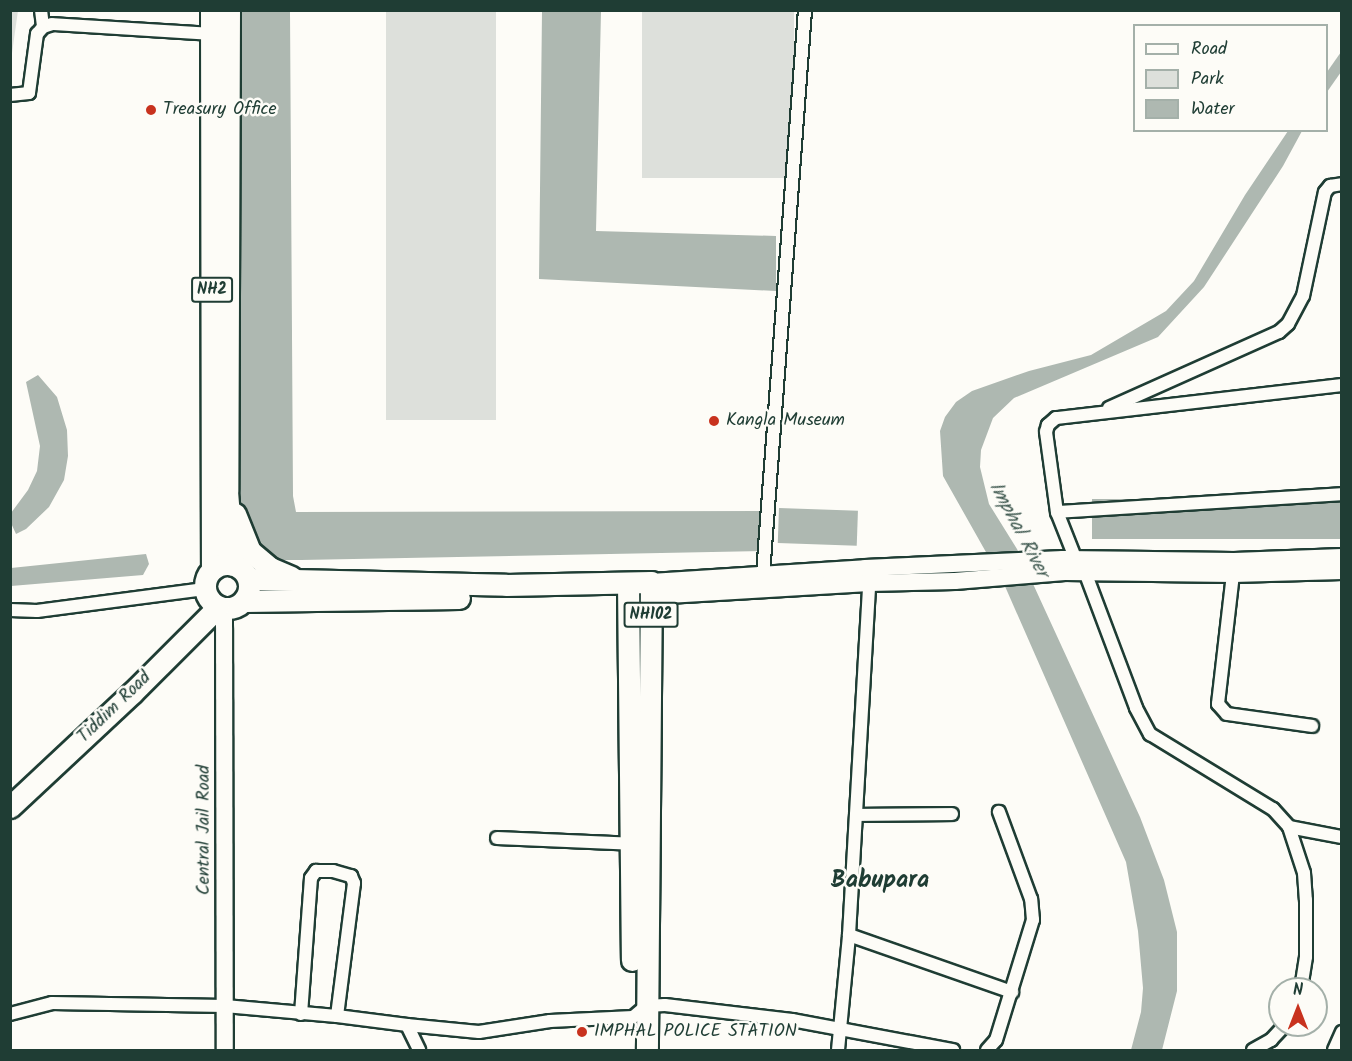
<!DOCTYPE html>
<style>
body{margin:0}
#map{position:relative;width:1352px;height:1061px;overflow:hidden;background:#fdfcf7;font-family:Kalam,sans-serif}
div>[style]{position:absolute}
.green>*{inset:0;background:#dde0db;transform-origin:0 0}
.water>*{inset:0;background:#aeb8b1;transform-origin:0 0}
.roads{filter:drop-shadow(2px 0 #1f3d34) drop-shadow(-2px 0 #1f3d34) drop-shadow(0 2px #1f3d34) drop-shadow(0 -2px #1f3d34)}
.street>*{height:12px;margin:-6px;padding:0 6px;transform-origin:6px;border-radius:6px;background:#fdfcf7}
.secondary>*{height:16px;margin:-8px;padding:0 8px;transform-origin:8px;border-radius:8px;background:#fdfcf7}
.highway>*{height:21px;margin:-10.5px;padding:0 10.5px;transform-origin:10.5px;border-radius:10.5px;background:#fdfcf7}
.highway>.ring{margin:-10.5px;padding:0;box-sizing:content-box;background:none;border:21px solid #fdfcf7;border-radius:50%}
.dots>*{width:16px;height:16px;translate:-50% -50%;box-sizing:border-box;border:3px solid #fdfcf7;border-radius:50%}
span{translate:-50% -50%;white-space:nowrap;text-align:center;line-height:1.15;-webkit-text-stroke:5px #fdfcf7;paint-order:stroke}
.shield-label span{padding:2px 4px;background:#fdfcf7;border:2px solid;border-radius:4px;-webkit-text-stroke-width:0}
.shield-label{font-size:16px;color:#1f3d34;font-weight:700}
.poi-label{font-size:18px;color:#1f3d34}
.left{translate:0 -50%;text-align:left}
.street-label{font-size:18px;color:#1f3d34}
.water-label{font-size:20px;color:#435c53;font-style:italic}
.district-label{font-size:24px;color:#1f3d34;font-weight:700}
.frame{position:absolute;inset:0;border:12px solid #1f3d34;pointer-events:none}
.legend{position:absolute;left:1133px;top:24px;width:195px;height:108px;box-sizing:border-box;background:#fdfcf7;border:2px solid #a4b0a9;margin:0;padding:8px 10px;list-style:none;font-size:18px;color:#1f3d34}
.legend li{display:flex;align-items:center;gap:12px;height:30px}
.legend b{width:30px;border:2px solid #a4b0a9}
.north{position:absolute;left:1268px;top:977px;width:60px;height:60px;box-sizing:border-box;background:#fdfcf7;border:2px solid #a4b0a9;border-radius:50%;rotate:0deg;font-size:16px;font-weight:700;line-height:24px;text-align:center;color:#1f3d34}
.north::after{content:'';display:block;margin:auto;width:21px;height:27px;background:#c8321e;clip-path:polygon(50% 0,100% 100%,50% 72%,0 100%)}
</style>
<div id="map">
<div class="green">
<div style="left:11px;top:10px;width:7px;height:76px;rotate:8deg"></div>
<div style="left:386px;top:11px;width:110px;height:409px"></div>
<div style="left:642px;top:11px;width:152px;height:167px"></div>
</div>
<div class="water">
<div style="clip-path:polygon(241px 11px,290px 11px,293px 496px,296px 512px,763px 511px,763px 551px,301px 560px,269px 560px,258px 553px,236px 503px)"></div>
<div style="clip-path:polygon(542px 11px,601px 11px,596px 231px,776px 236px,776px 291px,539px 279px)"></div>
<div style="clip-path:polygon(1341px 52px,1341px 72px,1327px 92px,1327px 72px)"></div>
<div style="clip-path:polygon(1288px 131px,1302px 131px,1283px 166px,1204px 287px,1158px 337px,1014px 398px,993px 418px,981px 450px,980px 467px,989px 504px,1017px 549px,1140px 817px,1164px 880px,1177px 932px,1177px 991px,1162px 1050px,1131px 1050px,1141px 1012px,1143px 988px,1138px 931px,1126px 862px,1004px 584px,943px 476px,940px 431px,945px 417px,956px 402px,972px 391px,1029px 371px,1091px 355px,1166px 311px,1194px 281px,1245px 195px)"></div>
<div style="clip-path:polygon(38px 375px,57px 397px,67px 430px,68px 456px,64px 480px,49px 507px,26px 529px,16px 534px,11px 523px,11px 513px,28px 490px,37px 471px,40px 446px,26px 382px)"></div>
<div style="left:1341px;top:499px;width:40px;height:249px;rotate:90deg"></div>
<div style="left:779px;top:508px;width:79px;height:35px;rotate:2deg"></div>
<div style="clip-path:polygon(146px 554px,149px 564px,143px 575px,11px 586px,11px 568px)"></div>
</div>
<div class="roads">
<div class="street">
<div style="left:41px;top:10px;width:17px;rotate:83deg"></div>
<div style="left:10px;top:95px;width:19px;rotate:-6deg"></div>
<div style="left:29px;top:93px;width:60px;rotate:-82.3deg"></div>
<div style="left:37px;top:34px;width:9px;rotate:-49deg"></div>
<div style="left:43px;top:27px;width:9px;rotate:-18deg"></div>
<div style="left:52px;top:24px;width:159px;rotate:3.6deg"></div>
<div style="left:1342px;top:385px;width:288px;rotate:173.4deg"></div>
<div style="left:1056px;top:418px;width:11px;rotate:139deg"></div>
<div style="left:1048px;top:425px;width:7px;rotate:106deg"></div>
<div style="left:1046px;top:432px;width:81px;rotate:82.2deg"></div>
<div style="left:1057px;top:512px;width:286px;rotate:-3.6deg"></div>
<div style="left:1109px;top:408px;width:186px;rotate:-24.1deg"></div>
<div style="left:1279px;top:332px;width:12px;rotate:-42deg"></div>
<div style="left:1288px;top:324px;width:32px;rotate:-62deg"></div>
<div style="left:1303px;top:296px;width:106px;rotate:-78.1deg"></div>
<div style="left:1325px;top:192px;width:8px;rotate:-50deg"></div>
<div style="left:1330px;top:186px;width:12px;rotate:-9deg"></div>
<div style="left:1057px;top:512px;width:52px;rotate:68.4deg"></div>
<div style="left:1076px;top:560px;width:15px;rotate:53deg"></div>
<div style="left:1085px;top:572px;width:145px;rotate:69.4deg"></div>
<div style="left:1136px;top:708px;width:30px;rotate:62deg"></div>
<div style="left:1150px;top:734px;width:144px;rotate:31.4deg"></div>
<div style="left:1273px;top:809px;width:24px;rotate:48deg"></div>
<div style="left:1289px;top:827px;width:48px;rotate:71.9deg"></div>
<div style="left:1304px;top:873px;width:27px;rotate:86deg"></div>
<div style="left:1306px;top:900px;width:57px;rotate:90deg"></div>
<div style="left:1306px;top:957px;width:32px;rotate:99deg"></div>
<div style="left:763px;top:574px;width:566px;rotate:-85.74deg"></div>
<div style="left:1233px;top:574px;width:131px;rotate:96.6deg"></div>
<div style="left:1218px;top:704px;width:13px;rotate:48deg"></div>
<div style="left:1227px;top:714px;width:86px;rotate:8deg"></div>
<div style="left:10px;top:610px;width:27px;rotate:2deg"></div>
<div style="left:37px;top:611px;width:169px;rotate:-7.5deg"></div>
<div style="left:856px;top:815px;width:96px;rotate:-0.6deg"></div>
<div style="left:1289px;top:827px;width:54px;rotate:10.7deg"></div>
<div style="left:497px;top:838px;width:140px;rotate:2.5deg"></div>
<div style="left:849px;top:935px;width:173px;rotate:19.3deg"></div>
<div style="left:10px;top:1014px;width:43px;rotate:-14.7deg"></div>
<div style="left:52px;top:1003px;width:173px;rotate:1deg"></div>
<div style="left:225px;top:1006px;width:112px;rotate:5.1deg"></div>
<div style="left:337px;top:1016px;width:71px;rotate:7.3deg"></div>
<div style="left:407px;top:1025px;width:28px;rotate:64deg"></div>
<div style="left:301px;top:1014px;width:136px;rotate:-85.8deg"></div>
<div style="left:311px;top:878px;width:9px;rotate:-54deg"></div>
<div style="left:316px;top:871px;width:17px"></div>
<div style="left:333px;top:871px;width:19px;rotate:16deg"></div>
<div style="left:351px;top:876px;width:8px;rotate:67deg"></div>
<div style="left:354px;top:883px;width:134px;rotate:97.3deg"></div>
<div style="left:407px;top:1025px;width:72px;rotate:5.6deg"></div>
<div style="left:479px;top:1032px;width:72px;rotate:-8.8deg"></div>
<div style="left:550px;top:1021px;width:83px;rotate:-2.8deg"></div>
<div style="left:633px;top:1017px;width:17px;rotate:-40deg"></div>
<div style="left:646px;top:1006px;width:19px;rotate:-3deg"></div>
<div style="left:665px;top:1005px;width:128px;rotate:6.7deg"></div>
<div style="left:792px;top:1020px;width:164px;rotate:10.6deg"></div>
<div style="left:838px;top:1050px;width:116px;rotate:-84.5deg"></div>
<div style="left:849px;top:935px;width:353px;rotate:-86.7deg"></div>
<div style="left:987px;top:1050px;width:13px;rotate:-48deg"></div>
<div style="left:996px;top:1040px;width:126px;rotate:-72.9deg"></div>
<div style="left:1033px;top:920px;width:21px;rotate:-95deg"></div>
<div style="left:1031px;top:899px;width:93px;rotate:-110.2deg"></div>
<div style="left:1253px;top:1050px;width:21px;rotate:-29deg"></div>
<div style="left:1271px;top:1040px;width:21px;rotate:-47deg"></div>
<div style="left:1334px;top:1050px;width:20px;rotate:-66deg"></div>
</div>
<div class="secondary">
<div style="left:651px;top:582px;width:214px;rotate:-3.7deg"></div>
<div style="left:865px;top:568px;width:198px;rotate:-2.6deg"></div>
<div style="left:1063px;top:559px;width:171px;rotate:0.7deg"></div>
<div style="left:1234px;top:561px;width:108px;rotate:-2.1deg"></div>
<div style="left:651px;top:596px;width:218px;rotate:-3.4deg"></div>
<div style="left:869px;top:583px;width:86px;rotate:-1.3deg"></div>
<div style="left:955px;top:581px;width:110px;rotate:-4.7deg"></div>
<div style="left:1065px;top:572px;width:168px;rotate:0.7deg"></div>
<div style="left:1233px;top:574px;width:109px;rotate:-1.6deg"></div>
<div style="left:224px;top:609px;width:441px;rotate:89.9deg"></div>
</div>
<div class="highway">
<div style="left:211px;top:10px;width:559px;rotate:89.9deg"></div>
<div style="left:229px;top:10px;width:481px;rotate:90.2deg"></div>
<div style="left:227px;top:491px;width:74px;rotate:85.4deg"></div>
<div style="left:235px;top:514px;width:40px;rotate:68deg"></div>
<div style="left:250px;top:551px;width:26px;rotate:40deg"></div>
<div style="left:270px;top:568px;width:23px;rotate:23deg"></div>
<div class="ring" style="left:205px;top:564px;width:23px;height:23px"></div>
<div style="left:249px;top:579px;width:257px;rotate:1.3deg"></div>
<div style="left:506px;top:585px;width:145px;rotate:-1.2deg"></div>
<div style="left:651px;top:582px;width:468px;rotate:90.5deg"></div>
<div style="left:628px;top:583px;width:377px;rotate:89.4deg"></div>
<div style="left:245px;top:601px;width:214px;rotate:-0.8deg"></div>
<div style="left:10px;top:807px;width:167px;rotate:-43.1deg"></div>
<div style="left:132px;top:693px;width:122px;rotate:-45deg"></div>
</div>
</div>
<div class="dots">
<div style="left:151px;top:110px;background:#c8321e"></div>
<div style="left:714px;top:421px;background:#c8321e"></div>
<div style="left:582px;top:1032px;background:#c8321e"></div>
</div>
<div class="shield-label">
<span style="left:212px;top:290px">NH2</span>
<span style="left:651px;top:615px">NH102</span>
</div>
<div class="poi-label">
<span class="left" style="left:163px;top:110px">Treasury Office</span>
<span class="left" style="left:726px;top:421px">Kangla Museum</span>
<span class="left" style="left:594px;top:1032px">IMPHAL POLICE STATION</span>
</div>
<div class="street-label">
<span style="left:115px;top:708px;rotate:-44deg">Tiddim Road</span>
<span style="left:205px;top:830px;rotate:-90deg">Central Jail Road</span>
</div>
<div class="water-label">
<span style="left:1018px;top:530px;rotate:62deg">Imphal River</span>
</div>
<div class="district-label">
<span style="left:880px;top:881px">Babupara</span>
</div>
<div class="frame"></div>
<ul class="legend">
<li><b style="height:8px;background:#fdfcf7"></b>Road</li>
<li><b style="height:16px;background:#dde0db"></b>Park</li>
<li><b style="height:16px;background:#aeb8b1"></b>Water</li>
</ul>
<div class="north">N</div>
</div>
